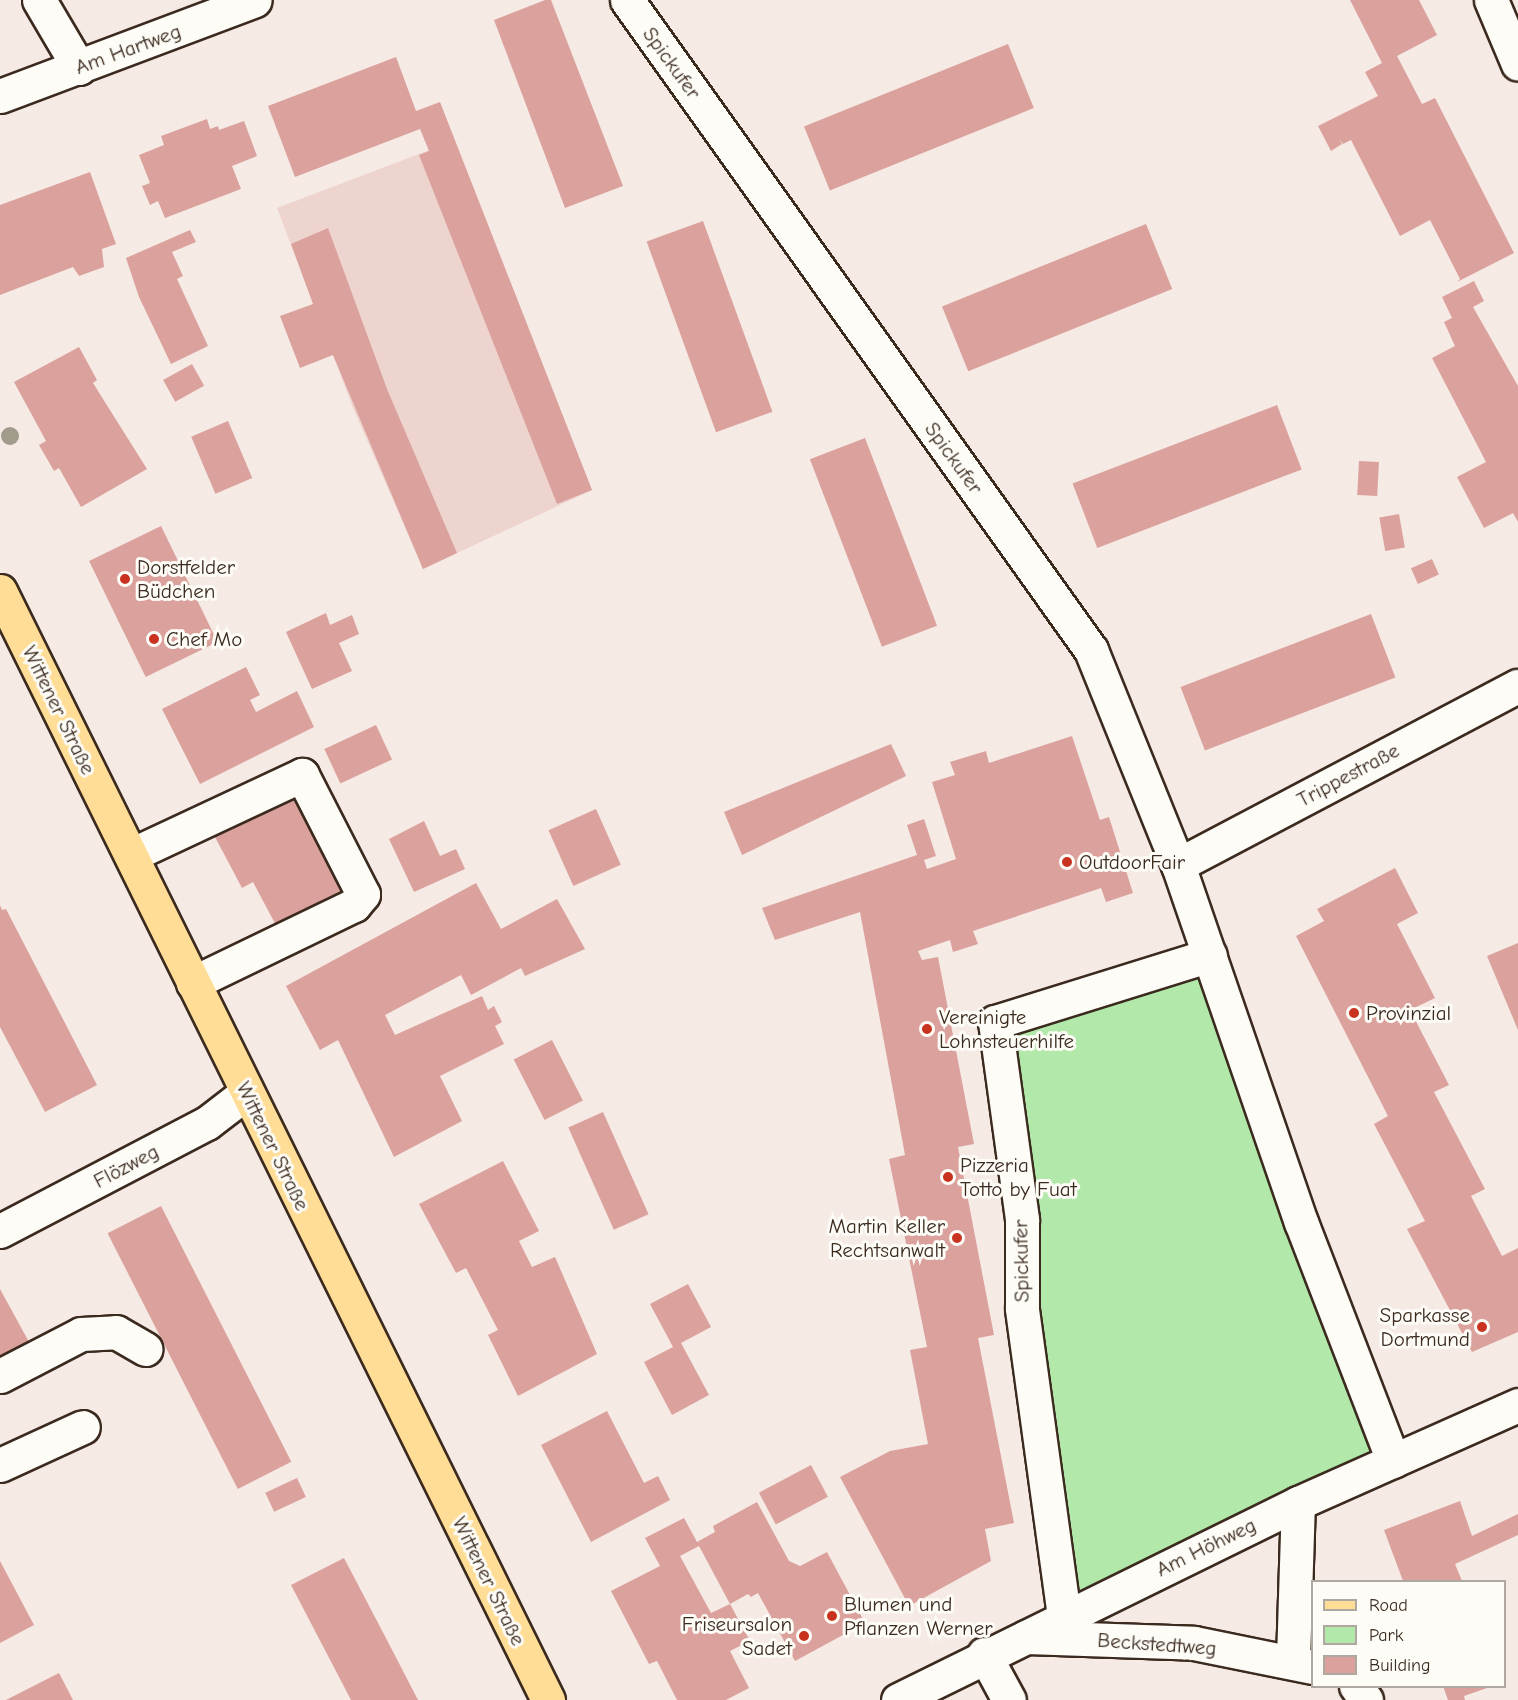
<!DOCTYPE html>
<meta charset="utf-8">
<style>
body{margin:0}
#map{position:relative;width:1518px;height:1700px;overflow:hidden;background:#f6eae5;font-family:"Comic Neue",sans-serif}
div>[style]{position:absolute}
.built>*{inset:0;background:#eed4cf}
.green>*{inset:0;background:#b2e9ab}
.building>*{inset:0;background:#dba19d;transform-origin:0 0}
.roads{filter:drop-shadow(2px 0 #3b2a1e) drop-shadow(-2px 0 #3b2a1e) drop-shadow(0 2px #3b2a1e) drop-shadow(0 -2px #3b2a1e)}
.minor>*{height:33px;margin:-16.5px;padding:0 16.5px;transform-origin:16.5px;border-radius:16.5px;background:#fdfcf7}
.major>*{height:33px;margin:-16.5px;padding:0 16.5px;transform-origin:16.5px;border-radius:16.5px;background:#ffdd96}
.trees>*{width:18px;height:18px;margin:-9px;border-radius:50%;background:#a09b8b}
.dots>*{width:16px;height:16px;translate:-50% -50%;box-sizing:border-box;border:3px solid #fdfcf7;border-radius:50%}
span{translate:-50% -50%;white-space:nowrap;text-align:center;line-height:1.15;-webkit-text-stroke:6px #fdfcf7;paint-order:stroke}
.street-label{font-size:21px;color:#3b2a1e}
.poi-label{font-size:21px;color:#3b2a1e}
.left{translate:0 -50%;text-align:left}
.right{translate:-100% -50%;text-align:right}
.legend{position:absolute;left:1311px;top:1580px;width:195px;height:108px;box-sizing:border-box;background:#fdfcf7;border:2px solid #afa8a0;margin:0;padding:8px 10px;list-style:none;font-size:18px;color:#3b2a1e}
.legend li{display:flex;align-items:center;gap:12px;height:30px}
.legend b{width:30px;border:2px solid #afa8a0}
</style>
<div id="map">
<div class="built">
<div style="clip-path:polygon(453px 141px,592px 490px,423px 569px,353px 408px,277px 208px)"></div>
</div>
<div class="green">
<div style="clip-path:polygon(1210px 955px,1393px 1461px,1064px 1616px,995px 1022px)"></div>
</div>
<div class="building">
<div style="clip-path:polygon(545px 0,551px 0,623px 186px,565px 208px,494px 20px)"></div>
<div style="clip-path:polygon(1350px 0,1419px 0,1437px 35px,1397px 56px,1422px 104px,1435px 98px,1514px 253px,1457px 282px,1460px 279px,1430px 220px,1400px 236px,1351px 140px,1343px 144px,1339px 139px,1342px 144px,1331px 151px,1318px 126px,1378px 96px,1365px 72px,1382px 63px)"></div>
<div style="left:1008px;top:44px;width:69px;height:220px;rotate:68deg"></div>
<div style="clip-path:polygon(396px 57px,416px 111px,440px 102px,592px 490px,557px 504px,419px 155px,429px 151px,420px 129px,295px 177px,268px 106px)"></div>
<div style="clip-path:polygon(207px 119px,210px 129px,218px 126px,219px 130px,244px 121px,257px 156px,232px 166px,241px 189px,165px 218px,158px 201px,150px 205px,142px 186px,150px 183px,139px 155px,164px 145px,161px 136px)"></div>
<div style="clip-path:polygon(90px 172px,116px 244px,102px 249px,104px 267px,79px 276px,73px 267px,0 295px,0 205px)"></div>
<div style="left:703px;top:221px;width:203px;height:60px;rotate:70deg"></div>
<div style="left:1146px;top:224px;width:70px;height:220px;rotate:68deg"></div>
<div style="clip-path:polygon(328px 228px,387px 389px,457px 553px,423px 569px,333px 355px,300px 368px,280px 316px,313px 304px,291px 244px)"></div>
<div style="clip-path:polygon(190px 230px,196px 242px,172px 252px,183px 276px,177px 279px,208px 346px,171px 364px,139px 297px,126px 258px)"></div>
<div style="clip-path:polygon(1474px 281px,1484px 301px,1473px 307px,1518px 386px,1518px 522px,1513px 513px,1484px 528px,1457px 477px,1486px 462px,1432px 358px,1455px 346px,1444px 322px,1452px 318px,1442px 297px)"></div>
<div style="clip-path:polygon(79px 347px,97px 380px,93px 383px,147px 469px,81px 507px,59px 468px,54px 471px,39px 445px,46px 441px,14px 382px)"></div>
<div style="left:192px;top:364px;width:25px;height:33px;rotate:61deg"></div>
<div style="left:1277px;top:405px;width:69px;height:219px;rotate:69deg"></div>
<div style="left:228px;top:421px;width:62px;height:40px;rotate:67deg"></div>
<div style="left:865px;top:438px;width:201px;height:59px;rotate:69deg"></div>
<div style="left:1359px;top:461px;width:20px;height:34px;rotate:3deg"></div>
<div style="left:1399px;top:514px;width:34px;height:20px;rotate:80deg"></div>
<div style="left:161px;top:526px;width:129px;height:80px;rotate:64deg"></div>
<div style="left:1432px;top:559px;width:17px;height:23px;rotate:66deg"></div>
<div style="clip-path:polygon(326px 613px,330px 625px,352px 615px,359px 634px,339px 643px,352px 671px,312px 689px,286px 632px)"></div>
<div style="left:1371px;top:614px;width:68px;height:204px;rotate:69deg"></div>
<div style="clip-path:polygon(246px 667px,260px 695px,250px 700px,256px 712px,297px 691px,314px 727px,200px 784px,162px 709px)"></div>
<div style="left:376px;top:725px;width:38px;height:57px;rotate:65deg"></div>
<div style="clip-path:polygon(1072px 736px,1100px 820px,1109px 817px,1133px 893px,1106px 902px,1101px 888px,973px 931px,978px 944px,953px 952px,950px 940px,918px 951px,922px 960px,938px 957px,974px 1144px,958px 1147px,994px 1335px,978px 1338px,1014px 1523px,985px 1529px,991px 1561px,909px 1606px,840px 1477px,890px 1451px,928px 1444px,910px 1350px,927px 1347px,889px 1159px,905px 1155px,860px 912px,775px 940px,762px 908px,917px 855px,907px 825px,924px 819px,936px 856px,924px 860px,927px 869px,956px 859px,932px 782px,955px 775px,950px 762px,986px 751px,989px 763px)"></div>
<div style="clip-path:polygon(891px 744px,906px 776px,742px 855px,724px 812px)"></div>
<div style="clip-path:polygon(295px 792px,346px 893px,278px 929px,253px 882px,242px 888px,215px 837px,227px 830px,225px 827px)"></div>
<div style="left:596px;top:809px;width:61px;height:52px;rotate:66deg"></div>
<div style="clip-path:polygon(424px 821px,440px 856px,456px 849px,465px 869px,414px 892px,389px 839px)"></div>
<div style="clip-path:polygon(1395px 868px,1418px 913px,1397px 924px,1435px 998px,1410px 1010px,1449px 1085px,1434px 1092px,1485px 1189px,1471px 1196px,1502px 1256px,1518px 1248px,1518px 1332px,1472px 1352px,1407px 1229px,1425px 1221px,1374px 1124px,1388px 1116px,1296px 936px,1324px 921px,1317px 909px)"></div>
<div style="clip-path:polygon(476px 883px,501px 929px,557px 899px,585px 949px,525px 976px,521px 968px,471px 995px,461px 975px,385px 1015px,395px 1035px,482px 996px,488px 1010px,494px 1006px,502px 1022px,495px 1026px,504px 1044px,440px 1076px,462px 1121px,394px 1157px,338px 1040px,320px 1050px,286px 986px)"></div>
<div style="clip-path:polygon(0 905px,2px 910px,6px 909px,97px 1085px,45px 1112px,0 1027px)"></div>
<div style="clip-path:polygon(1518px 943px,1518px 1030px,1487px 956px)"></div>
<div style="left:552px;top:1040px;width:68px;height:43px;rotate:63deg"></div>
<div style="left:603px;top:1112px;width:112px;height:38px;rotate:66deg"></div>
<div style="clip-path:polygon(503px 1161px,539px 1231px,519px 1241px,532px 1267px,555px 1257px,597px 1354px,518px 1396px,488px 1335px,498px 1330px,466px 1268px,456px 1273px,419px 1204px)"></div>
<div style="left:161px;top:1206px;width:287px;height:60px;rotate:63deg"></div>
<div style="clip-path:polygon(688px 1284px,711px 1327px,681px 1343px,709px 1395px,672px 1415px,644px 1362px,673px 1347px,650px 1304px)"></div>
<div style="clip-path:polygon(0 1289px,29px 1342px,0 1357px)"></div>
<div style="clip-path:polygon(607px 1411px,644px 1483px,658px 1476px,670px 1500px,591px 1542px,541px 1445px)"></div>
<div style="left:811px;top:1465px;width:36px;height:59px;rotate:62deg"></div>
<div style="left:297px;top:1478px;width:21px;height:35px;rotate:65deg"></div>
<div style="clip-path:polygon(1460px 1501px,1472px 1536px,1518px 1514px,1518px 1535px,1455px 1564px,1462px 1581px,1403px 1581px,1384px 1530px)"></div>
<div style="clip-path:polygon(757px 1502px,789px 1561px,800px 1566px,827px 1552px,865px 1623px,795px 1661px,758px 1593px,751px 1597px,748px 1594px,730px 1604px,699px 1546px,680px 1556px,711px 1613px,730px 1604px,750px 1641px,730px 1651px,749px 1688px,726px 1700px,677px 1700px,657px 1661px,649px 1664px,611px 1591px,660px 1566px,645px 1538px,684px 1518px,697px 1542px,715px 1532px,713px 1526px)"></div>
<div style="clip-path:polygon(344px 1558px,388px 1642px,418px 1700px,351px 1700px,291px 1585px)"></div>
<div style="clip-path:polygon(0 1561px,34px 1625px,0 1643px)"></div>
<div style="clip-path:polygon(59px 1673px,73px 1700px,6px 1700px)"></div>
<div style="clip-path:polygon(1443px 1686px,1490px 1686px,1490px 1687px,1464px 1696px,1465px 1700px,1448px 1700px)"></div>
</div>
<div class="roads">
<div class="minor">
<div style="left:39px;top:0;width:79px;rotate:59.5deg"></div>
<div style="left:627px;top:0;width:799px;rotate:54.48deg"></div>
<div style="left:1091px;top:650px;width:232px;rotate:68deg"></div>
<div style="left:1178px;top:865px;width:378px;rotate:71deg"></div>
<div style="left:1301px;top:1222px;width:256px;rotate:68.9deg"></div>
<div style="left:1491px;top:0;width:69px;rotate:67.1deg"></div>
<div style="left:0;top:96px;width:272px;rotate:-20.6deg"></div>
<div style="left:131px;top:855px;width:189px;rotate:-25.1deg"></div>
<div style="left:302px;top:775px;width:134px;rotate:62.9deg"></div>
<div style="left:363px;top:894px;width:14px;rotate:129deg"></div>
<div style="left:354px;top:905px;width:179px;rotate:154.2deg"></div>
<div style="left:1178px;top:865px;width:384px;rotate:-27.8deg"></div>
<div style="left:0;top:1231px;width:233px;rotate:-27.6deg"></div>
<div style="left:207px;top:1123px;width:49px;rotate:-37.6deg"></div>
<div style="left:0;top:1376px;width:91px;rotate:-27.4deg"></div>
<div style="left:81px;top:1334px;width:35px;rotate:-3deg"></div>
<div style="left:116px;top:1332px;width:34px;rotate:30deg"></div>
<div style="left:0;top:1465px;width:91px;rotate:-24.6deg"></div>
<div style="left:1064px;top:1616px;width:311px;rotate:-97.8deg"></div>
<div style="left:1022px;top:1308px;width:89px;rotate:-90deg"></div>
<div style="left:1022px;top:1219px;width:199px;rotate:-97.8deg"></div>
<div style="left:995px;top:1022px;width:225px;rotate:-17.3deg"></div>
<div style="left:1026px;top:1637px;width:168px;rotate:2deg"></div>
<div style="left:1194px;top:1643px;width:120px;rotate:11.5deg"></div>
<div style="left:984px;top:1654px;width:52px;rotate:61.5deg"></div>
<div style="left:1293px;top:1660px;width:157px;rotate:-88.2deg"></div>
<div style="left:1356px;top:1686px;width:17px;rotate:54deg"></div>
<div style="left:898px;top:1700px;width:446px;rotate:-26.2deg"></div>
<div style="left:1298px;top:1503px;width:241px;rotate:-24deg"></div>
</div>
<div class="major">
<div style="left:0;top:591px;width:1237px;rotate:63.7deg"></div>
</div>
</div>
<div class="trees">
<div style="left:10px;top:436px"></div>
</div>
<div class="dots">
<div style="left:125px;top:579px;background:#c8321e"></div>
<div style="left:154px;top:639px;background:#c8321e"></div>
<div style="left:1067px;top:862px;background:#c8321e"></div>
<div style="left:1354px;top:1013px;background:#c8321e"></div>
<div style="left:927px;top:1029px;background:#c8321e"></div>
<div style="left:948px;top:1177px;background:#c8321e"></div>
<div style="left:957px;top:1238px;background:#c8321e"></div>
<div style="left:1482px;top:1327px;background:#c8321e"></div>
<div style="left:832px;top:1616px;background:#c8321e"></div>
<div style="left:804px;top:1636px;background:#c8321e"></div>
</div>
<div class="street-label">
<span style="left:128px;top:49px;rotate:-20deg">Am Hartweg</span>
<span style="left:672px;top:63px;rotate:54deg">Spickufer</span>
<span style="left:954px;top:458px;rotate:54deg">Spickufer</span>
<span style="left:59px;top:710px;rotate:64deg">Wittener Straße</span>
<span style="left:1348px;top:775px;rotate:-28deg">Trippestraße</span>
<span style="left:273px;top:1146px;rotate:64deg">Wittener Straße</span>
<span style="left:126px;top:1166px;rotate:-28deg">Flözweg</span>
<span style="left:1021px;top:1261px;rotate:-91deg">Spickufer</span>
<span style="left:1206px;top:1547px;rotate:-26deg">Am Höhweg</span>
<span style="left:489px;top:1581px;rotate:64deg">Wittener Straße</span>
<span style="left:1157px;top:1644px;rotate:4deg">Beckstedtweg</span>
</div>
<div class="poi-label">
<span class="left" style="left:137px;top:579px">Dorstfelder<br>Büdchen</span>
<span class="left" style="left:166px;top:639px">Chef Mo</span>
<span class="left" style="left:1079px;top:862px">OutdoorFair</span>
<span class="left" style="left:1366px;top:1013px">Provinzial</span>
<span class="left" style="left:939px;top:1029px">Vereinigte<br>Lohnsteuerhilfe</span>
<span class="left" style="left:960px;top:1177px">Pizzeria<br>Totto by Fuat</span>
<span class="right" style="left:945px;top:1238px">Martin Keller<br>Rechtsanwalt</span>
<span class="right" style="left:1470px;top:1327px">Sparkasse<br>Dortmund</span>
<span class="left" style="left:844px;top:1616px">Blumen und<br>Pflanzen Werner</span>
<span class="right" style="left:792px;top:1636px">Friseursalon<br>Sadet</span>
</div>
<ul class="legend">
<li><b style="height:8px;background:#ffdd96"></b>Road</li>
<li><b style="height:16px;background:#b2e9ab"></b>Park</li>
<li><b style="height:16px;background:#dba19d"></b>Building</li>
</ul>
</div>
